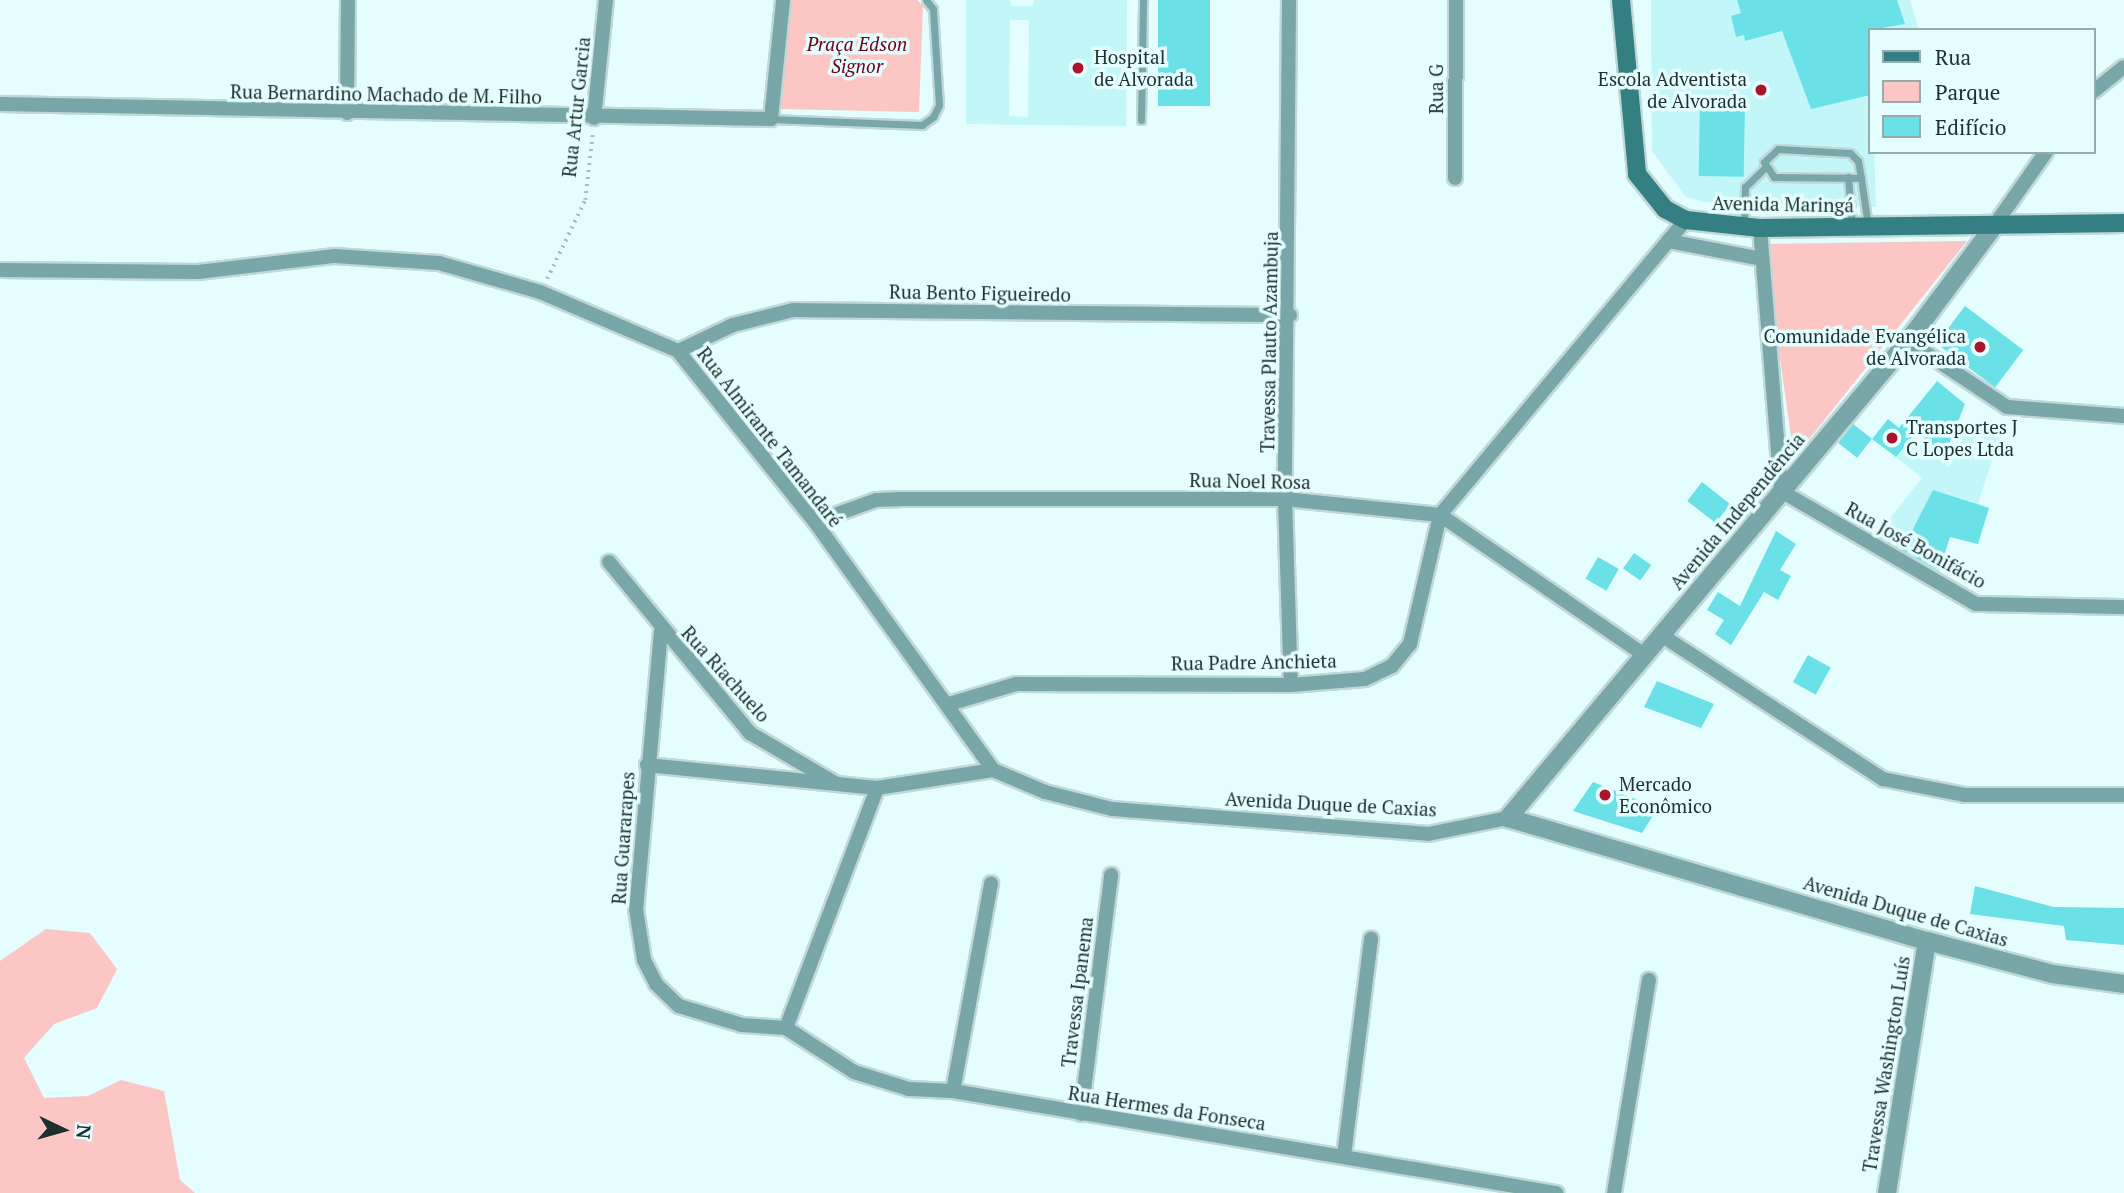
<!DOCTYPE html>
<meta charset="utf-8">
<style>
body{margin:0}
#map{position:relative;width:2124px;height:1193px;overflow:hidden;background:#e4fdfe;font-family:"PT Serif",serif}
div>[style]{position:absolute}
.built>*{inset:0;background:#c2f6f8}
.green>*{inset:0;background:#fcc6c4}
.building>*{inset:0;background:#69e1e7;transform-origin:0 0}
.path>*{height:3.5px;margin-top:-1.75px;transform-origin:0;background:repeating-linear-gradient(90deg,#a6bcbd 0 2px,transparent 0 7px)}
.roads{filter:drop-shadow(2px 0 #c1d8d9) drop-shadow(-2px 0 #c1d8d9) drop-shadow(0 2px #c1d8d9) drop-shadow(0 -2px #c1d8d9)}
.service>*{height:7px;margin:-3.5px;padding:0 3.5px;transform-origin:3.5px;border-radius:3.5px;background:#79a6a8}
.minor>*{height:14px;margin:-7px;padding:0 7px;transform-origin:7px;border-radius:7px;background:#79a6a8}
.tertiary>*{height:18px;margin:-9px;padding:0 9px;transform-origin:9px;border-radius:9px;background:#79a6a8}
.secondary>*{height:18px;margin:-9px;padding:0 9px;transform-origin:9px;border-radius:9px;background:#347f82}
.dots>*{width:19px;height:19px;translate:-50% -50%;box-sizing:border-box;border:4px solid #e4fdfe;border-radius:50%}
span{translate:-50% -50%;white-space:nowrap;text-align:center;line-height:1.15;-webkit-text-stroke:7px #e4fdfe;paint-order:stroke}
.park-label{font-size:19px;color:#6f0017;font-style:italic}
.poi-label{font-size:19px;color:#1f2f30}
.left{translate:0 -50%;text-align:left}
.right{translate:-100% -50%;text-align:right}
.street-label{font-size:19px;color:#1f2f30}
.legend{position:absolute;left:1868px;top:28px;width:228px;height:126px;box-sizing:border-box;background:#e4fdfe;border:2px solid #95abac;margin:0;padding:9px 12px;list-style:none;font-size:21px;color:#1f2f30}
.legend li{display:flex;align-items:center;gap:14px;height:35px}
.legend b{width:35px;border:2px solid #95abac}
.north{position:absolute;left:28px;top:1095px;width:70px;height:70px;-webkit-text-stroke:5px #e4fdfe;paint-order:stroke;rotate:95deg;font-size:19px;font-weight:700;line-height:28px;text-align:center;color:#1f2f30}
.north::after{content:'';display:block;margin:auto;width:24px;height:32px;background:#1f2f30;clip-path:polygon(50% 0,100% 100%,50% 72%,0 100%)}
</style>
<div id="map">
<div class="built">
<div style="clip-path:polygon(evenodd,966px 0,1010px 0,1011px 6px,1033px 6px,1034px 0,1127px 0,1126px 126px,966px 124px,966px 0,1010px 20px,1029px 20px,1028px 117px,1009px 116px,1010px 20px)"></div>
<div style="clip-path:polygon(1651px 0,1910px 0,1919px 30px,1870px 30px,1876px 207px,1703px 202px,1685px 196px,1652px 151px)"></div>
<div style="clip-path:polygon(1888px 419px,1949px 467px,1970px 422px,2000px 436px,1978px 503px,1989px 508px,1978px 544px,1950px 537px,1939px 571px,1876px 536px,1922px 478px,1896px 457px)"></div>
</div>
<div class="green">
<div style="clip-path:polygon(790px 0,917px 0,923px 6px,919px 112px,779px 109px)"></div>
<div style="clip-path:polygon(1967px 241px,1794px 458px,1764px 244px)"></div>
<div style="clip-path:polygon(46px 929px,90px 933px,117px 969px,97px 1008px,54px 1024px,24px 1058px,44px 1098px,88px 1096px,121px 1080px,164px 1091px,180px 1180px,195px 1193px,0 1193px,0 961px)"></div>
</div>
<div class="building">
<div style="left:1158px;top:0;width:52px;height:106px"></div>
<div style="clip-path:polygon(1737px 0,1897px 0,1905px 24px,1870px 30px,1870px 95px,1811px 109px,1782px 31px,1745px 41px,1744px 35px,1736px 37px,1731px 16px,1741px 13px)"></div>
<div style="left:1700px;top:100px;width:45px;height:76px;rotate:1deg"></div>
<div style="left:1965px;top:306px;width:73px;height:47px;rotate:37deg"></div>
<div style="clip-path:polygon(1937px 381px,1965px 404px,1945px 455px,1916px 432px,1896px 457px,1872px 439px,1888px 419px,1899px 428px)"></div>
<div style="left:1853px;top:424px;width:24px;height:24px;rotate:38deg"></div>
<div style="left:1702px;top:482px;width:36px;height:24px;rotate:38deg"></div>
<div style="clip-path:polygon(1933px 490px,1989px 508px,1978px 544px,1950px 537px,1939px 571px,1902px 550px)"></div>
<div style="clip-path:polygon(1776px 531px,1796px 544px,1780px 570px,1791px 576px,1778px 600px,1764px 592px,1731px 645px,1715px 634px,1724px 620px,1707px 610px,1718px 592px,1740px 606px)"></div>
<div style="left:1634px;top:553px;width:21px;height:19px;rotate:35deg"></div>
<div style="left:1598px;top:557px;width:24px;height:25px;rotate:30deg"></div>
<div style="left:1808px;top:655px;width:26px;height:31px;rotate:29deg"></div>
<div style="clip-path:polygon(1657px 681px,1714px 704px,1701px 728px,1644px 707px)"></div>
<div style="clip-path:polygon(1593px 782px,1658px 808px,1642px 833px,1573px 811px)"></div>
<div style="clip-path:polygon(1975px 886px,2054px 907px,2124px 908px,2124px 945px,2066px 940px,2064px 926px,1970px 914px)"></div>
</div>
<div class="path">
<div style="left:547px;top:279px;width:88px;rotate:-64.3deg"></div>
<div style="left:585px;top:200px;width:69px;rotate:-83.4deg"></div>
</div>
<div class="roads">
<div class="service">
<div style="left:771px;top:119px;width:151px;rotate:2.3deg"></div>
<div style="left:922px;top:125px;width:14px;rotate:-36deg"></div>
<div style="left:933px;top:117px;width:13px;rotate:-63deg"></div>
<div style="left:939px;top:105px;width:96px;rotate:-93.6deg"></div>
<div style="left:933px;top:9px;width:11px;rotate:-128deg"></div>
<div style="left:1141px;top:120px;width:120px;rotate:-89deg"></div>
<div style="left:1848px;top:177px;width:49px;rotate:85.3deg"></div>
<div style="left:1861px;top:178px;width:87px;rotate:-179.3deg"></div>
<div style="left:1774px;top:177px;width:18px;rotate:-124deg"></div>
<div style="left:1764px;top:162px;width:19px;rotate:-43deg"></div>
<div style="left:1778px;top:149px;width:72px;rotate:3.2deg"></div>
<div style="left:1850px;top:153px;width:11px;rotate:45deg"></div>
<div style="left:1858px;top:161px;width:17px;rotate:80deg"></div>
<div style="left:1861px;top:178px;width:49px;rotate:81.7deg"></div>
<div style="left:1744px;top:227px;width:40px;rotate:-88.6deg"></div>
<div style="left:1745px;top:187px;width:28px;rotate:-44deg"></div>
</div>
<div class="minor">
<div style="left:1289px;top:0;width:499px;rotate:90.5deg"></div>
<div style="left:1285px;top:499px;width:186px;rotate:88.2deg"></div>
<div style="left:2094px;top:91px;width:38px;rotate:-39deg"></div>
<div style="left:0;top:104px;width:771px;rotate:1.11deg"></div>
<div style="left:771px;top:119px;width:120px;rotate:-84.2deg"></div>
<div style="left:347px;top:113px;width:113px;rotate:-89.5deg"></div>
<div style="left:594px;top:118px;width:119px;rotate:-84.2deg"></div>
<div style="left:1455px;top:178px;width:178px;rotate:-89.7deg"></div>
<div style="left:1994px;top:226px;width:90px;rotate:-54.9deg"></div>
<div style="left:1760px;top:228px;width:264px;rotate:85.4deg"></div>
<div style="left:1781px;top:491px;width:225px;rotate:30.1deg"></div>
<div style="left:1976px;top:604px;width:148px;rotate:1.2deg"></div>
<div style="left:1668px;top:241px;width:96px;rotate:10.8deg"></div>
<div style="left:0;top:270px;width:198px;rotate:0.6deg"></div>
<div style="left:198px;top:272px;width:138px;rotate:-6.7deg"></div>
<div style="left:335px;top:256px;width:104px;rotate:3.9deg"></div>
<div style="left:439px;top:263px;width:105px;rotate:16deg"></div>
<div style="left:540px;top:292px;width:150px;rotate:23.1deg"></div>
<div style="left:678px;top:351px;width:219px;rotate:51.3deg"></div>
<div style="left:815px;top:522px;width:305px;rotate:54.3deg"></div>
<div style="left:1908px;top:341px;width:119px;rotate:33.7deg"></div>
<div style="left:2007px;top:407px;width:117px;rotate:4.4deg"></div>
<div style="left:678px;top:351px;width:61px;rotate:-25.3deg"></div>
<div style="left:733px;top:325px;width:62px;rotate:-14deg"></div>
<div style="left:793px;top:310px;width:497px;rotate:0.6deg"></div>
<div style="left:815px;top:522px;width:65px;rotate:-19.8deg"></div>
<div style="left:876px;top:500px;width:23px;rotate:-2deg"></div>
<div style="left:899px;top:499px;width:386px"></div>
<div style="left:1285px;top:499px;width:156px;rotate:5.9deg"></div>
<div style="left:1440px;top:515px;width:246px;rotate:34.4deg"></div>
<div style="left:609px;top:562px;width:222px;rotate:50.5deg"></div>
<div style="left:750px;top:733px;width:99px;rotate:30.5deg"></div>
<div style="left:661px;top:631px;width:279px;rotate:95.1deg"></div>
<div style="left:636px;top:909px;width:52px;rotate:81.1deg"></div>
<div style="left:644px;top:960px;width:27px;rotate:63deg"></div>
<div style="left:656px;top:984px;width:32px;rotate:44deg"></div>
<div style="left:679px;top:1006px;width:66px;rotate:16.8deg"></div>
<div style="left:742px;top:1025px;width:44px;rotate:3.9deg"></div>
<div style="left:786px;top:1028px;width:257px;rotate:-69.2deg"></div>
<div style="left:1661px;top:635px;width:265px;rotate:33deg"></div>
<div style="left:1883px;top:779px;width:84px;rotate:11deg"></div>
<div style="left:1965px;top:795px;width:159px"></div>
<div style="left:949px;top:704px;width:70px;rotate:-16.6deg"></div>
<div style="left:1016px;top:684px;width:275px;rotate:0.2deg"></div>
<div style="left:1291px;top:685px;width:74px;rotate:-4.6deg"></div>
<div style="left:1365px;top:679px;width:30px;rotate:-26deg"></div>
<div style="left:1392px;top:666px;width:28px;rotate:-51deg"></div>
<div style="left:1410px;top:644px;width:132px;rotate:-76.9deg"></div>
<div style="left:1440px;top:515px;width:384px;rotate:-50.2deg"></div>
<div style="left:647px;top:765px;width:231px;rotate:5.7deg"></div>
<div style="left:877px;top:788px;width:117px;rotate:-8.8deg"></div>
<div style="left:993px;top:770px;width:56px;rotate:22.9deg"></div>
<div style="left:1045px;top:792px;width:69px;rotate:14.2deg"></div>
<div style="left:1112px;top:809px;width:317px;rotate:4.5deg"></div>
<div style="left:1428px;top:834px;width:82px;rotate:-11.3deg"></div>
<div style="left:786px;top:1028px;width:81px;rotate:32.9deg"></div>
<div style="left:854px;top:1072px;width:58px;rotate:17.2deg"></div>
<div style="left:909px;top:1089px;width:44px;rotate:2.6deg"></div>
<div style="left:953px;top:1091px;width:612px;rotate:9.6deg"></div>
<div style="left:953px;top:1091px;width:211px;rotate:-79.6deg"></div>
<div style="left:1081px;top:1114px;width:241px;rotate:-82.8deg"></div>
<div style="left:1344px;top:1156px;width:219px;rotate:-82.9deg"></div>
<div style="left:1614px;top:1193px;width:216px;rotate:-80.7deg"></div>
</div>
<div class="tertiary">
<div style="left:1994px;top:226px;width:144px;rotate:126.8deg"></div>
<div style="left:1908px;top:341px;width:623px;rotate:129.98deg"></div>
<div style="left:1508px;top:818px;width:437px;rotate:16.4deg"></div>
<div style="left:1927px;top:941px;width:130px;rotate:14.7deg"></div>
<div style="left:2053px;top:974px;width:72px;rotate:8deg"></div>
<div style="left:1887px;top:1193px;width:255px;rotate:-81deg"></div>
</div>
<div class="secondary">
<div style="left:1621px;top:0;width:175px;rotate:84.7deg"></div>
<div style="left:1637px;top:174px;width:45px;rotate:51.3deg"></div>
<div style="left:1665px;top:209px;width:24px;rotate:28deg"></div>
<div style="left:1686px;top:220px;width:74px;rotate:6.2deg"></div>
<div style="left:1760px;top:228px;width:364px;rotate:-0.8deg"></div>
</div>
</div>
<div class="dots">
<div style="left:1078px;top:68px;background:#aa142d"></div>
<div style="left:1761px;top:90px;background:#aa142d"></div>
<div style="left:1980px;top:347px;background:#aa142d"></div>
<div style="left:1892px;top:438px;background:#aa142d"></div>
<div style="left:1605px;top:795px;background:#aa142d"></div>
</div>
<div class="park-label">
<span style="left:857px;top:55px">Praça Edson<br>Signor</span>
</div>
<div class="poi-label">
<span class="left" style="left:1094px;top:68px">Hospital<br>de Alvorada</span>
<span class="right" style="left:1747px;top:90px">Escola Adventista<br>de Alvorada</span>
<span class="right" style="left:1966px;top:347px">Comunidade Evangélica<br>de Alvorada</span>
<span class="left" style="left:1906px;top:438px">Transportes J<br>C Lopes Ltda</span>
<span class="left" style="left:1619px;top:795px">Mercado<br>Econômico</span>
</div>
<div class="street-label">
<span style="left:1436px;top:89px;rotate:-90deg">Rua G</span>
<span style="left:386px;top:94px;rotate:1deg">Rua Bernardino Machado de M. Filho</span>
<span style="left:576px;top:107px;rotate:-84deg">Rua Artur Garcia</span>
<span style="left:1783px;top:204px;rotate:1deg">Avenida Maringá</span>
<span style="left:980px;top:293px;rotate:1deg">Rua Bento Figueiredo</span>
<span style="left:1269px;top:342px;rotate:-89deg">Travessa Plauto Azambuja</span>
<span style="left:770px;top:437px;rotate:52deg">Rua Almirante Tamandaré</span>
<span style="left:1250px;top:481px;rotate:1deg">Rua Noel Rosa</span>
<span style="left:1737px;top:511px;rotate:-50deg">Avenida Independência</span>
<span style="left:1916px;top:545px;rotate:29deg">Rua José Bonifácio</span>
<span style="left:1254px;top:662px;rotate:-1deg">Rua Padre Anchieta</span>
<span style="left:726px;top:674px;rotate:48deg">Rua Riachuelo</span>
<span style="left:1331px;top:804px;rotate:3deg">Avenida Duque de Caxias</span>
<span style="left:623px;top:838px;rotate:-86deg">Rua Guararapes</span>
<span style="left:1906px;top:911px;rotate:16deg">Avenida Duque de Caxias</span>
<span style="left:1077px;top:992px;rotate:-83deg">Travessa Ipanema</span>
<span style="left:1886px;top:1064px;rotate:-81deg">Travessa Washington Luís</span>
<span style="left:1167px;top:1108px;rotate:9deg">Rua Hermes da Fonseca</span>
</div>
<ul class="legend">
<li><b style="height:9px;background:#347f82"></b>Rua</li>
<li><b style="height:19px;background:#fcc6c4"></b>Parque</li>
<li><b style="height:19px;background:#69e1e7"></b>Edifício</li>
</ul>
<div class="north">N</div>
</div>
